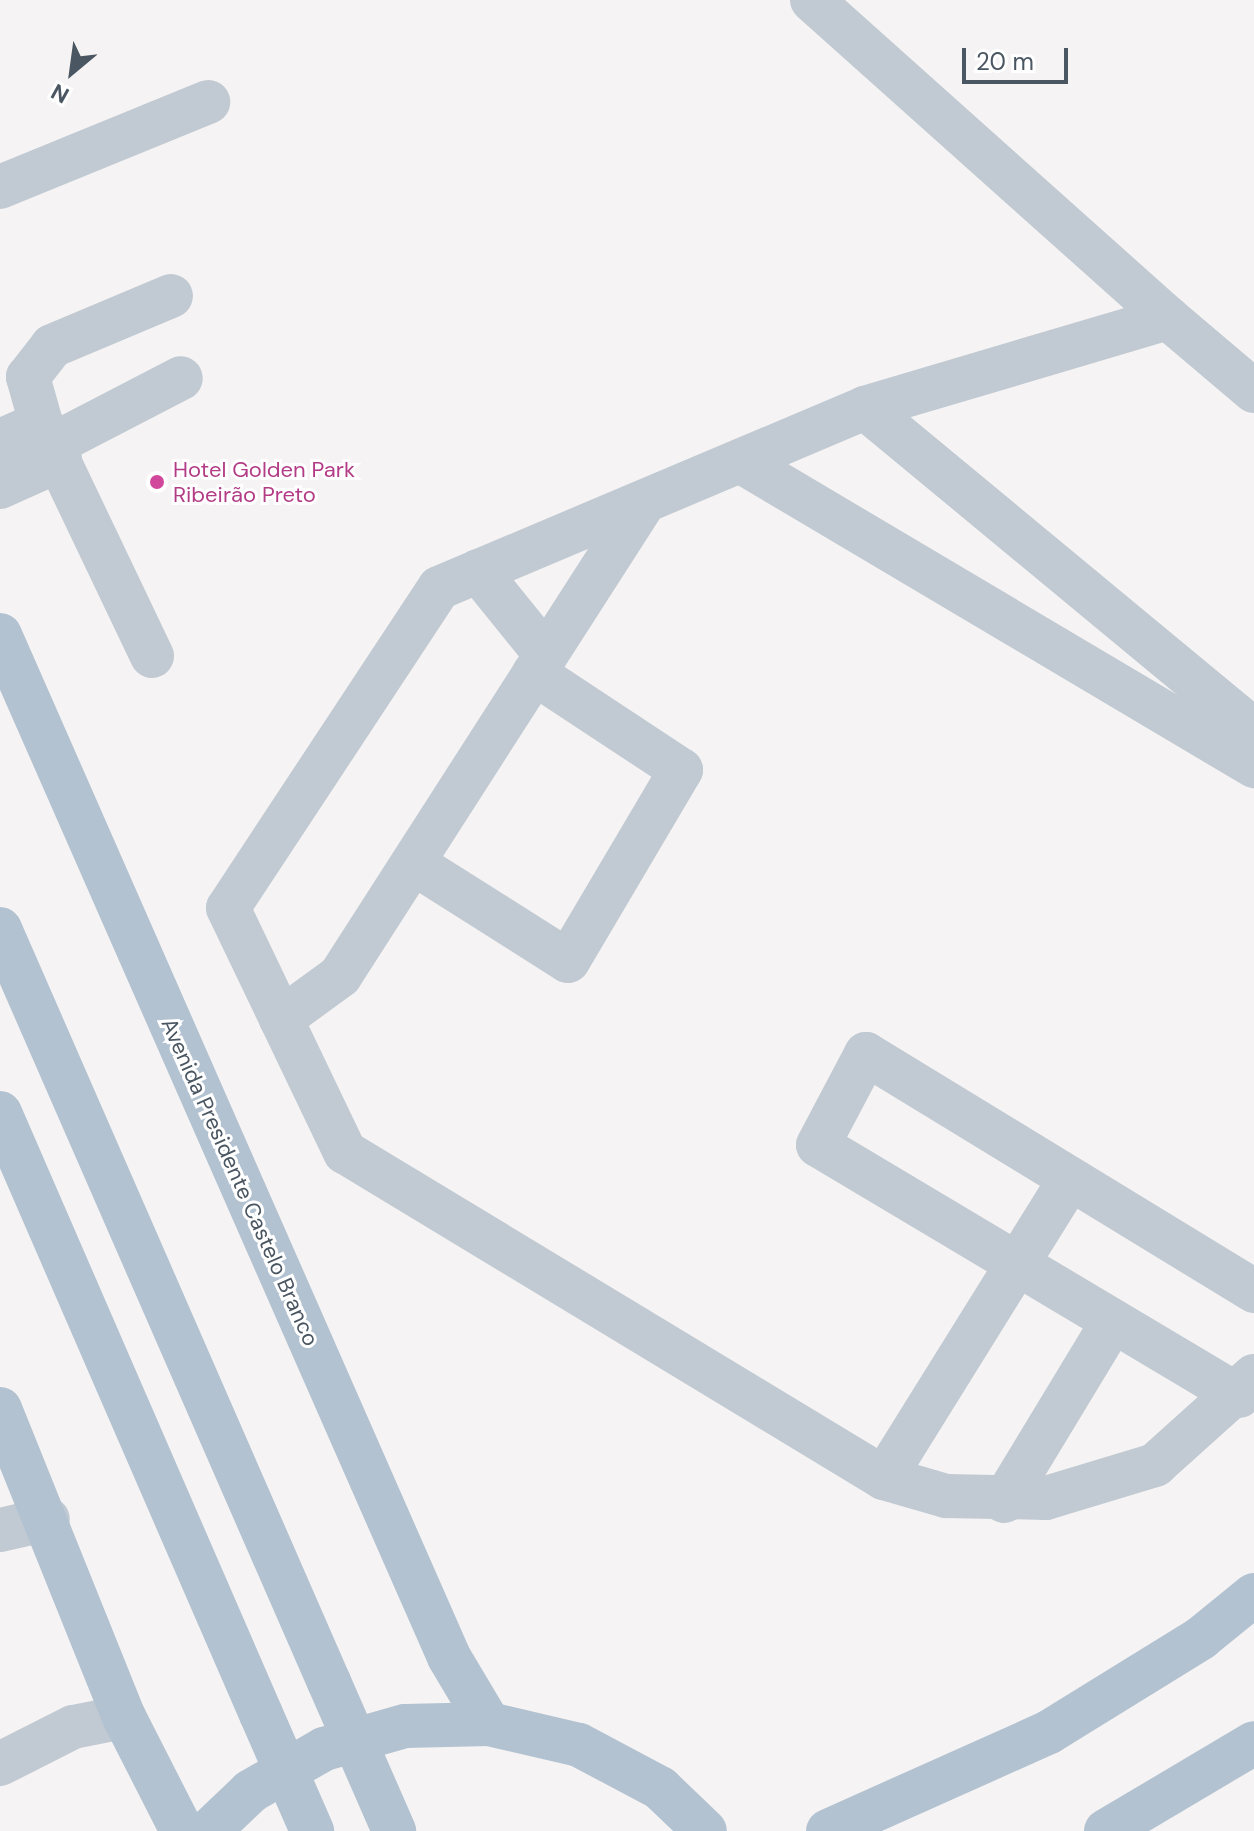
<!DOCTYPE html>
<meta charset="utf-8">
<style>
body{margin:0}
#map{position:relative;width:1254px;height:1831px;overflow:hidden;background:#f5f3f3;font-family:"DM Sans",sans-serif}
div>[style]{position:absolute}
.minor>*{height:44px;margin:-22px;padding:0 22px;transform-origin:22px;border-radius:22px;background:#c1cad2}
.major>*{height:44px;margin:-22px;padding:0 22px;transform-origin:22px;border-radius:22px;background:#b3c2d1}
.major-bridge>*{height:44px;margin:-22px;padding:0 22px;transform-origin:22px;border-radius:22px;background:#b3c2d1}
.dots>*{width:22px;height:22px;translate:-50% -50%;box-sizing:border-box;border:4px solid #fff;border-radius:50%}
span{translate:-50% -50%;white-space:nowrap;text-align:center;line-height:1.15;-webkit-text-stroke:6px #fff;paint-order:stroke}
.hotel-label{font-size:22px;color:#b23c85}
.left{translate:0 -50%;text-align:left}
.street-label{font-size:22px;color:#4a5661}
.north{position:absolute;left:32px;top:32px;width:80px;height:80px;-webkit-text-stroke:6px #fff;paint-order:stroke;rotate:209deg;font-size:22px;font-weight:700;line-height:32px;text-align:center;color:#4a5661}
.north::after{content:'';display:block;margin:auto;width:28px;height:36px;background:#4a5661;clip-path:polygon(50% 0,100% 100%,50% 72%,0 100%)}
.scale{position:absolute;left:962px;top:48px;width:106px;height:36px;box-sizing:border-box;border:4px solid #4a5661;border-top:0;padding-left:10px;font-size:24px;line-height:28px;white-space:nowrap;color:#4a5661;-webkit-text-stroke:6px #fff;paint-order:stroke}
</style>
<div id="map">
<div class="minor">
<div style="left:812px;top:0;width:477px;rotate:41.8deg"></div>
<div style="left:0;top:187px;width:225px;rotate:-22.2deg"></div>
<div style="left:1254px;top:391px;width:113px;rotate:-139.7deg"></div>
<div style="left:1168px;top:318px;width:316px;rotate:163.5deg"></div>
<div style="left:865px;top:408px;width:462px;rotate:157.1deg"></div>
<div style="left:439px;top:588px;width:383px;rotate:123.4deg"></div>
<div style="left:228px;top:908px;width:271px;rotate:64.4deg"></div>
<div style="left:345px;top:1152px;width:630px;rotate:31.17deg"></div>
<div style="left:884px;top:1478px;width:65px;rotate:16.2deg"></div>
<div style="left:946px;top:1496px;width:100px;rotate:1.1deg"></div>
<div style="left:1046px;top:1498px;width:114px;rotate:-16.8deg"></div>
<div style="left:1155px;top:1465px;width:133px;rotate:-42deg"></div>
<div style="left:865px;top:408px;width:505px;rotate:39.62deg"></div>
<div style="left:0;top:441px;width:45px;rotate:-23.7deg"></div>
<div style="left:52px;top:445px;width:145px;rotate:-27.4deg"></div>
<div style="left:740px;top:461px;width:598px;rotate:30.68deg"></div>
<div style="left:0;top:487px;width:66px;rotate:-24.2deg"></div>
<div style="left:478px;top:571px;width:108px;rotate:51deg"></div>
<div style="left:152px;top:656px;width:258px;rotate:-115.5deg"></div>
<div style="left:41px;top:423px;width:48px;rotate:-105.8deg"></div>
<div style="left:28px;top:377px;width:39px;rotate:-52deg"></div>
<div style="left:52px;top:346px;width:129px;rotate:-22.8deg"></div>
<div style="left:413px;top:863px;width:183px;rotate:32.3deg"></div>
<div style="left:568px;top:961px;width:222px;rotate:-59.4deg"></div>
<div style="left:681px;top:770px;width:176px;rotate:-146.6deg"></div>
<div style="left:281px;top:1019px;width:73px;rotate:-36.1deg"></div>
<div style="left:340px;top:976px;width:564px;rotate:-57.3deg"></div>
<div style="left:1239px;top:1396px;width:490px;rotate:-149.2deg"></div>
<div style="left:818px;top:1145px;width:103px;rotate:-62.2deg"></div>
<div style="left:866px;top:1054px;width:455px;rotate:31.4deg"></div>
<div style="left:884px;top:1478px;width:352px;rotate:-58.1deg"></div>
<div style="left:1004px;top:1501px;width:210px;rotate:-58.8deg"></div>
<div style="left:0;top:1530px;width:49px;rotate:-12.9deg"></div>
<div style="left:0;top:1764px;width:82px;rotate:-26.9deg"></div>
<div style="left:73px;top:1727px;width:52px;rotate:-11.1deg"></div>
</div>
<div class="major">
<div style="left:0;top:635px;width:1116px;rotate:66.28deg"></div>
<div style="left:449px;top:1657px;width:78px;rotate:59.2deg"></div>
<div style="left:0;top:929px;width:822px;rotate:66.4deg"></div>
<div style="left:0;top:1113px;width:655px;rotate:66.53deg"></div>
<div style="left:0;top:1409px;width:332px;rotate:68.1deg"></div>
<div style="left:124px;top:1717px;width:128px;rotate:63deg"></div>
<div style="left:209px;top:1831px;width:58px;rotate:-43.6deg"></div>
<div style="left:251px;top:1791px;width:84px;rotate:-29.9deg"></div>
<div style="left:324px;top:1749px;width:84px;rotate:-15.9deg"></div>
<div style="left:405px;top:1726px;width:84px;rotate:-1.4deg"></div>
<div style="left:489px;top:1724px;width:92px;rotate:13.1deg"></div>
<div style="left:579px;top:1745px;width:92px;rotate:28deg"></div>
<div style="left:660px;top:1788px;width:62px;rotate:43.7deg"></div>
<div style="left:828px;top:1831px;width:242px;rotate:-24.1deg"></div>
<div style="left:1049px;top:1732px;width:179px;rotate:-31.7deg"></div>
<div style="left:1201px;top:1638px;width:68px;rotate:-39.1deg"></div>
<div style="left:1106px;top:1831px;width:172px;rotate:-30.7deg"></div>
</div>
<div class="major-bridge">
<div style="left:329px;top:1682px;width:163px;rotate:66.4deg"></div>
<div style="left:261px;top:1714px;width:128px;rotate:66.4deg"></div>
</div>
<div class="dots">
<div style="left:157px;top:482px;background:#d1479c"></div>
</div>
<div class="hotel-label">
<span class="left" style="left:173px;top:482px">Hotel Golden Park<br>Ribeirão Preto</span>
</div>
<div class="street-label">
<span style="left:240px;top:1182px;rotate:66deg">Avenida Presidente Castelo Branco</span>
</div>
<div class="north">N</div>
<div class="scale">20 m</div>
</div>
